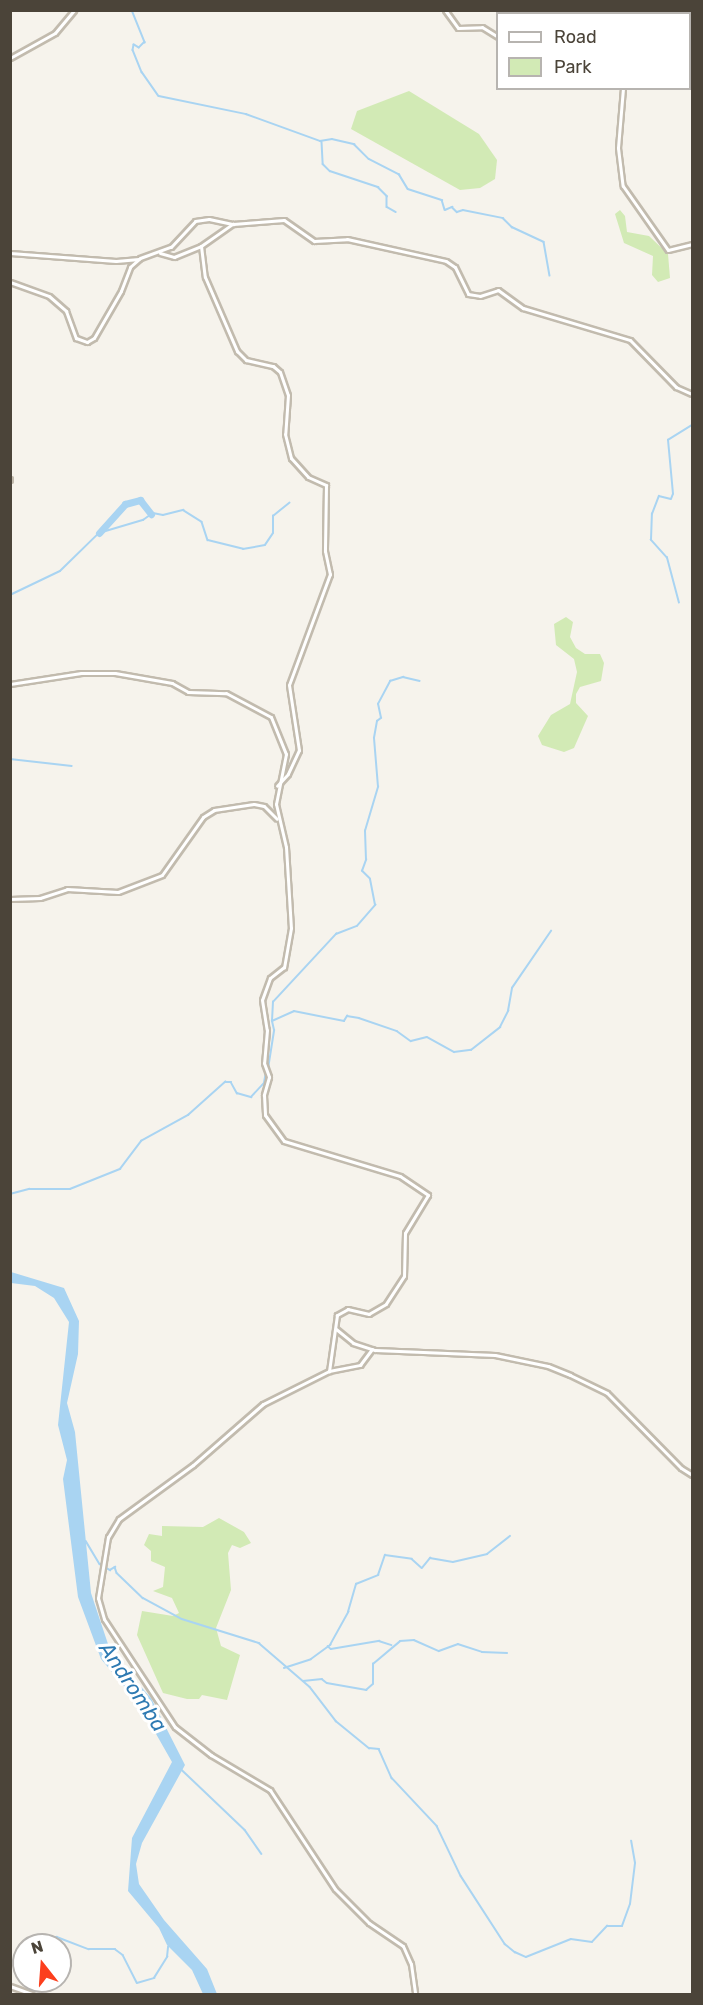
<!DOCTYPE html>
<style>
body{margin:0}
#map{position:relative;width:703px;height:2005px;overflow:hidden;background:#f6f3ec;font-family:Rubik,sans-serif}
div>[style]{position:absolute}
.green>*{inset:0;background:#d2eab5}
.water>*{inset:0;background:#a9d4f2}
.stream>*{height:1.5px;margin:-0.75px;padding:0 0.75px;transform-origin:0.75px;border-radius:0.75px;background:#a9d4f2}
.river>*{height:7px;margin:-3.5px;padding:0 3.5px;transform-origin:3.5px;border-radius:3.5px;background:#a9d4f2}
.roads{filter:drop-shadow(2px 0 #c2bbae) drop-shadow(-2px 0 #c2bbae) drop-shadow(0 2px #c2bbae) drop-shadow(0 -2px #c2bbae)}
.minor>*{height:3px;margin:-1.5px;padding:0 1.5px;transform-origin:1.5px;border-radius:1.5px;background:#fff}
span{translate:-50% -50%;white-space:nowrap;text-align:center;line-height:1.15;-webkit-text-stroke:6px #fff;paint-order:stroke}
.water-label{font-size:21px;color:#2e7ab2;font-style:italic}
.frame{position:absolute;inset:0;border:12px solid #4b4439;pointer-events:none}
.legend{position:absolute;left:496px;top:12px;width:195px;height:78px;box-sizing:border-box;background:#fff;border:2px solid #b7b4b0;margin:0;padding:8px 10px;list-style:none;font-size:18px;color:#4b4439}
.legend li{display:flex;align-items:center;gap:12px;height:30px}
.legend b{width:30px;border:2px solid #b7b4b0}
.north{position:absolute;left:12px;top:1933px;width:60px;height:60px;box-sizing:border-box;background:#fff;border:2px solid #b7b4b0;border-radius:50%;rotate:343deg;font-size:16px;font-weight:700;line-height:24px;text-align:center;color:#4b4439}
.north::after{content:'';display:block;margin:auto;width:21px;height:27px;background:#fc3f1d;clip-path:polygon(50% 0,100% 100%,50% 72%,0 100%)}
</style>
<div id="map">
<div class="green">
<div style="clip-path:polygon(409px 91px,479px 134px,497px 160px,495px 179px,480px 188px,460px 190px,351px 129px,357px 111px)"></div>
<div style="clip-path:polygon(620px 210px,625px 216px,627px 232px,649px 236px,668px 254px,670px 278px,658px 282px,652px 275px,653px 256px,624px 243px,615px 214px)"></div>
<div style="clip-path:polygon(566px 617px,573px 622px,570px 637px,576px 648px,585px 654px,600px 654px,604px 663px,601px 681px,580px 687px,576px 694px,576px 703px,588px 716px,574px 748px,564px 752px,542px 745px,538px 736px,551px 715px,570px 704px,577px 672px,574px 659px,556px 645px,554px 624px)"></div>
<div style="clip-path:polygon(219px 1518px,244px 1532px,251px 1543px,240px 1548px,232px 1545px,228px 1553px,231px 1590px,216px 1628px,221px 1646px,240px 1655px,227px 1700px,202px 1695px,199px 1699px,187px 1699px,163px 1693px,137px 1635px,142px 1611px,173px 1616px,179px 1613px,172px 1598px,153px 1591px,163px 1587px,165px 1567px,151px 1561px,151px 1551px,144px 1545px,149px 1534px,162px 1536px,162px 1526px,203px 1527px)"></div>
</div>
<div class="water">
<div style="clip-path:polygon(11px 1272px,64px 1288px,79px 1321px,78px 1354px,67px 1403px,75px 1432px,91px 1593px,111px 1653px,151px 1698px,185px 1765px,142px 1843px,136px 1864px,139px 1884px,164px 1920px,207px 1969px,217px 1994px,203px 1994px,192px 1970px,167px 1945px,159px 1928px,128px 1891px,132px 1838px,172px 1762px,139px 1704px,101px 1659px,78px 1597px,63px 1479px,67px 1460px,58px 1425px,69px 1322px,54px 1298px,35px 1286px,11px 1283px)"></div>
</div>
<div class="stream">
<div style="left:132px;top:10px;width:35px;rotate:68deg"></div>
<div style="left:145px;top:42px;width:8px;rotate:135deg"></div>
<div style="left:139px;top:48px;width:6px;rotate:-149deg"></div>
<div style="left:134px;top:45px;width:5px;rotate:101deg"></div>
<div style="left:133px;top:50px;width:24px;rotate:68deg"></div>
<div style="left:142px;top:72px;width:29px;rotate:55deg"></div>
<div style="left:159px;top:96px;width:89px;rotate:11.7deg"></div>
<div style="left:246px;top:114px;width:79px;rotate:20deg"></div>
<div style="left:320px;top:141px;width:12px;rotate:-9deg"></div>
<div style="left:332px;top:139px;width:23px;rotate:13deg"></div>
<div style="left:354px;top:144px;width:21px;rotate:45deg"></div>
<div style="left:369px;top:159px;width:34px;rotate:27deg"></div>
<div style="left:399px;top:174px;width:17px;rotate:59deg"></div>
<div style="left:408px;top:189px;width:36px;rotate:18deg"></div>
<div style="left:442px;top:200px;width:10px;rotate:73deg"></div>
<div style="left:445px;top:210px;width:8px;rotate:-23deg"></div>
<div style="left:452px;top:207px;width:7px;rotate:45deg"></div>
<div style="left:457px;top:212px;width:6px;rotate:-18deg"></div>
<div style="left:463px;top:210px;width:41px;rotate:11.3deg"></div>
<div style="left:503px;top:218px;width:13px;rotate:45deg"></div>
<div style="left:512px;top:227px;width:35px;rotate:25deg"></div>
<div style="left:544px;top:242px;width:34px;rotate:80deg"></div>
<div style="left:322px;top:142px;width:22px;rotate:87deg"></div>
<div style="left:323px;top:164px;width:10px;rotate:45deg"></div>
<div style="left:330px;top:171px;width:51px;rotate:18.4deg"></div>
<div style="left:378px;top:187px;width:13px;rotate:45deg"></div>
<div style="left:387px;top:196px;width:11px;rotate:90deg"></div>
<div style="left:387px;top:207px;width:10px;rotate:29deg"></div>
<div style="left:10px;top:595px;width:55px;rotate:-25.6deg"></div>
<div style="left:60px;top:571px;width:54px;rotate:-44.3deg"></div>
<div style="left:99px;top:533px;width:46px;rotate:-16.5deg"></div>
<div style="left:143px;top:520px;width:12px;rotate:-35deg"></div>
<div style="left:153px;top:513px;width:10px;rotate:11deg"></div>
<div style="left:163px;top:515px;width:21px;rotate:-14deg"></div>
<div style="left:183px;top:510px;width:22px;rotate:32deg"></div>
<div style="left:202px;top:522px;width:19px;rotate:72deg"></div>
<div style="left:208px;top:540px;width:36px;rotate:14deg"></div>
<div style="left:243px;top:549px;width:22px;rotate:-10deg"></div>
<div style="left:265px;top:545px;width:14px;rotate:-56deg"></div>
<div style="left:273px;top:533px;width:17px;rotate:-90deg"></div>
<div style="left:273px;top:516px;width:21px;rotate:-39deg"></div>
<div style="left:679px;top:603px;width:47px;rotate:-104.9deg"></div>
<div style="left:667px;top:558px;width:24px;rotate:-132deg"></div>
<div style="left:651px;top:540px;width:26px;rotate:-88deg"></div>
<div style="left:652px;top:514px;width:19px;rotate:-69deg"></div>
<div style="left:659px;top:496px;width:12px;rotate:14deg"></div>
<div style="left:671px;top:499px;width:5px;rotate:-68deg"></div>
<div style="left:673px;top:494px;width:54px;rotate:-95.3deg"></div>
<div style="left:668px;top:440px;width:28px;rotate:-32deg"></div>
<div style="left:10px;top:759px;width:62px;rotate:6.4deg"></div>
<div style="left:272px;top:1021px;width:19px;rotate:-87deg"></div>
<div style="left:273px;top:1002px;width:93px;rotate:-47.2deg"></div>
<div style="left:336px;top:934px;width:22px;rotate:-21deg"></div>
<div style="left:357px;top:926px;width:28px;rotate:-49deg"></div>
<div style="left:375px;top:905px;width:26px;rotate:-101deg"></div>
<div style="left:370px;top:879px;width:11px;rotate:-135deg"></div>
<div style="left:362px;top:871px;width:12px;rotate:-70deg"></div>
<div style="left:366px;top:860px;width:29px;rotate:-92deg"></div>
<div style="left:365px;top:831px;width:46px;rotate:-73.5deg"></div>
<div style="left:378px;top:787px;width:49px;rotate:-94.7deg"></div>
<div style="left:374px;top:738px;width:17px;rotate:-80deg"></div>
<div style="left:377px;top:721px;width:5px;rotate:-37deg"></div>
<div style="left:381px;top:718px;width:14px;rotate:-102deg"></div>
<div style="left:378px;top:704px;width:26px;rotate:-62deg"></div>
<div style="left:390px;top:681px;width:14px;rotate:-17deg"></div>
<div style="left:403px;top:677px;width:17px;rotate:13deg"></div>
<div style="left:268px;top:1069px;width:39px;rotate:-81deg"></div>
<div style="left:274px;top:1030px;width:9px;rotate:-103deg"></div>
<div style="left:272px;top:1021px;width:24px;rotate:-24deg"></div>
<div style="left:294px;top:1011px;width:51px;rotate:11.3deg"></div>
<div style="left:344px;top:1021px;width:6px;rotate:-59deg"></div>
<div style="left:347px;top:1016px;width:12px;rotate:9deg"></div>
<div style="left:359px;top:1018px;width:40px;rotate:18.9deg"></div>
<div style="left:397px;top:1031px;width:17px;rotate:36deg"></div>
<div style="left:411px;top:1041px;width:16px;rotate:-14deg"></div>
<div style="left:427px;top:1037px;width:31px;rotate:29deg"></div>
<div style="left:454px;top:1052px;width:17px;rotate:-7deg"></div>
<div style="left:471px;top:1050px;width:37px;rotate:-38deg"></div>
<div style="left:500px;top:1027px;width:18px;rotate:-63deg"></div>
<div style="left:508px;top:1011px;width:23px;rotate:-80deg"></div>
<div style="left:512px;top:988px;width:69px;rotate:-55.6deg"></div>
<div style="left:10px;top:1194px;width:20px;rotate:-15deg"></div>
<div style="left:29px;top:1189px;width:41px"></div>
<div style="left:70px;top:1189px;width:54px;rotate:-21.8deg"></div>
<div style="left:120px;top:1169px;width:35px;rotate:-53deg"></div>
<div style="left:141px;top:1141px;width:54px;rotate:-29deg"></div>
<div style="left:188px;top:1115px;width:50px;rotate:-41.7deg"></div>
<div style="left:225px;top:1082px;width:6px"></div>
<div style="left:231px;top:1082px;width:13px;rotate:61deg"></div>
<div style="left:237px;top:1093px;width:15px;rotate:16deg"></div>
<div style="left:251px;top:1097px;width:19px;rotate:-47deg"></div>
<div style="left:264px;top:1083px;width:11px;rotate:-80deg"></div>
<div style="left:86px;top:1541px;width:27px;rotate:59deg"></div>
<div style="left:100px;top:1564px;width:12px;rotate:31deg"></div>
<div style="left:110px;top:1570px;width:6px;rotate:-31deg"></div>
<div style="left:115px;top:1567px;width:6px;rotate:72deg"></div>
<div style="left:117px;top:1573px;width:36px;rotate:44deg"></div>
<div style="left:143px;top:1598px;width:44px;rotate:28.3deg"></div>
<div style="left:182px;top:1619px;width:81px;rotate:17.3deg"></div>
<div style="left:259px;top:1643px;width:67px;rotate:40.8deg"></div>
<div style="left:310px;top:1687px;width:43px;rotate:52.6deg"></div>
<div style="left:336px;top:1721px;width:43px;rotate:39.3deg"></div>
<div style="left:369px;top:1748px;width:10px;rotate:6deg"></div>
<div style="left:379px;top:1749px;width:32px;rotate:66deg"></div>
<div style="left:392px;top:1778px;width:66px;rotate:46.8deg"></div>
<div style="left:437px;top:1826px;width:55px;rotate:64.4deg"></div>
<div style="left:461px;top:1876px;width:81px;rotate:57.1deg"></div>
<div style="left:505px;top:1944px;width:13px;rotate:39deg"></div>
<div style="left:515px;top:1952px;width:12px;rotate:24deg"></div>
<div style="left:526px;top:1957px;width:48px;rotate:-21.8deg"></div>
<div style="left:571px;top:1939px;width:21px;rotate:8deg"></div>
<div style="left:592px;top:1942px;width:22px;rotate:-47deg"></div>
<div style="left:607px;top:1926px;width:15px"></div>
<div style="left:622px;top:1926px;width:23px;rotate:-70deg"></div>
<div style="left:630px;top:1904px;width:41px;rotate:-83deg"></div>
<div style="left:635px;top:1863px;width:22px;rotate:-100deg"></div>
<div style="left:328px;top:1646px;width:4px;rotate:45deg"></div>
<div style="left:331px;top:1649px;width:49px;rotate:-9.5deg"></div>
<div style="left:379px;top:1641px;width:13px;rotate:18deg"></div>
<div style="left:284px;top:1668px;width:28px;rotate:-18deg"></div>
<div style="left:311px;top:1659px;width:24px;rotate:-36deg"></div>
<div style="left:330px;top:1645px;width:38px;rotate:-61deg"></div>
<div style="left:348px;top:1612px;width:29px;rotate:-74deg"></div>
<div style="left:356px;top:1584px;width:24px;rotate:-22deg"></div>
<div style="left:378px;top:1575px;width:21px;rotate:-71deg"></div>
<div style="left:385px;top:1555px;width:27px;rotate:8deg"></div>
<div style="left:412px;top:1559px;width:13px;rotate:42deg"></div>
<div style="left:422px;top:1568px;width:13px;rotate:-51deg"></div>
<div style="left:430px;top:1558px;width:23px;rotate:10deg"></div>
<div style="left:453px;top:1562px;width:35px;rotate:-13deg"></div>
<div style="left:487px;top:1554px;width:29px;rotate:-38deg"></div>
<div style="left:303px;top:1681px;width:19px;rotate:-6deg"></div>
<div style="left:322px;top:1679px;width:6px;rotate:39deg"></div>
<div style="left:327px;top:1683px;width:40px;rotate:10deg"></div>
<div style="left:366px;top:1690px;width:9px;rotate:-41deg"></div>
<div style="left:373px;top:1684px;width:20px;rotate:-90deg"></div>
<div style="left:373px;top:1664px;width:35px;rotate:-40deg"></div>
<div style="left:400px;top:1641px;width:14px;rotate:-4deg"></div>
<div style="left:414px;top:1640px;width:27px;rotate:24deg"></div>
<div style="left:439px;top:1651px;width:20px;rotate:-20deg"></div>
<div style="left:458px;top:1644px;width:25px;rotate:18deg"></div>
<div style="left:482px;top:1652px;width:25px;rotate:2deg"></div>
<div style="left:181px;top:1769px;width:88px;rotate:43.6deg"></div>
<div style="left:245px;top:1830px;width:29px;rotate:55deg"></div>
<div style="left:32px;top:1945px;width:26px;rotate:-18deg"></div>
<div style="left:57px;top:1937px;width:34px;rotate:21deg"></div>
<div style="left:89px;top:1949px;width:26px"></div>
<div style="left:115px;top:1949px;width:10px;rotate:37deg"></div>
<div style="left:123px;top:1955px;width:31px;rotate:63deg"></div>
<div style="left:137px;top:1983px;width:18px;rotate:-16deg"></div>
<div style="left:154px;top:1978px;width:25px;rotate:-58deg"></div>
<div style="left:167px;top:1957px;width:10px;rotate:-84deg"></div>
</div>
<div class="river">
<div style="left:99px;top:533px;width:39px;rotate:-48deg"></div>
<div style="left:125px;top:504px;width:16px;rotate:-15deg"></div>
<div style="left:140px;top:500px;width:18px;rotate:52deg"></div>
</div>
<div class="roads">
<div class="minor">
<div style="left:445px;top:10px;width:22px;rotate:54deg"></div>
<div style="left:458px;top:28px;width:24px;rotate:-2deg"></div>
<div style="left:482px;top:27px;width:19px;rotate:32deg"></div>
<div style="left:624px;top:10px;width:4px;rotate:76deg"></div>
<div style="left:10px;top:58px;width:51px;rotate:-29.1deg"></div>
<div style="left:55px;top:33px;width:30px;rotate:-50deg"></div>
<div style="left:623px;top:88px;width:60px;rotate:94.8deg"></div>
<div style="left:618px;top:148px;width:38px;rotate:83deg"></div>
<div style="left:623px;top:186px;width:78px;rotate:54.9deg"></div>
<div style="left:668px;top:250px;width:25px;rotate:-14deg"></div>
<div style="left:201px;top:246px;width:31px;rotate:83deg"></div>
<div style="left:205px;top:277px;width:81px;rotate:66.6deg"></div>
<div style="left:237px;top:351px;width:13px;rotate:45deg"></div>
<div style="left:246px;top:360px;width:28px;rotate:13deg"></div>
<div style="left:273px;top:366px;width:9px;rotate:41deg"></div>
<div style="left:280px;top:372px;width:24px;rotate:71deg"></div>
<div style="left:288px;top:395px;width:39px;rotate:94deg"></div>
<div style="left:285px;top:434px;width:25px;rotate:76deg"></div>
<div style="left:291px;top:458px;width:25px;rotate:48deg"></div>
<div style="left:308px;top:477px;width:20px;rotate:24deg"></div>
<div style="left:326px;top:485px;width:66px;rotate:90.9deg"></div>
<div style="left:325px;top:551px;width:24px;rotate:78deg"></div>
<div style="left:330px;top:574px;width:118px;rotate:110.3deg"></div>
<div style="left:289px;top:685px;width:66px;rotate:81.3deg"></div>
<div style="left:299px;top:750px;width:26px;rotate:115deg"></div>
<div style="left:288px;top:774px;width:16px;rotate:133deg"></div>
<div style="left:10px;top:253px;width:106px;rotate:4.3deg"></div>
<div style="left:116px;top:261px;width:23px;rotate:-5deg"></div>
<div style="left:160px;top:253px;width:15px;rotate:16deg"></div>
<div style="left:174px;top:257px;width:29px;rotate:-22deg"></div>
<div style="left:201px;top:246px;width:39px;rotate:-35deg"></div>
<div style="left:10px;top:282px;width:41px;rotate:19.7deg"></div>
<div style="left:49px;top:296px;width:23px;rotate:41deg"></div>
<div style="left:66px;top:311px;width:29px;rotate:70deg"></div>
<div style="left:76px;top:338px;width:12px;rotate:20deg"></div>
<div style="left:87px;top:342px;width:8px;rotate:-30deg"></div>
<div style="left:94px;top:338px;width:54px;rotate:-60.1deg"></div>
<div style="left:121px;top:291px;width:26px;rotate:-69deg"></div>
<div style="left:130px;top:267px;width:13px;rotate:-42deg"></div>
<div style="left:140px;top:258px;width:33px;rotate:-20deg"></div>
<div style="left:171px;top:247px;width:35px;rotate:-47deg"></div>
<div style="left:195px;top:221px;width:14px;rotate:-8deg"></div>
<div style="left:209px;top:219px;width:25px;rotate:12deg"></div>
<div style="left:233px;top:224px;width:51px;rotate:-4.5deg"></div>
<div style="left:284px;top:220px;width:37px;rotate:35deg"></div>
<div style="left:314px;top:241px;width:33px;rotate:-3deg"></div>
<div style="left:347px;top:239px;width:101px;rotate:12.5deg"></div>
<div style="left:446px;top:261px;width:11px;rotate:34deg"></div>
<div style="left:455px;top:267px;width:30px;rotate:64deg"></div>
<div style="left:468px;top:294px;width:12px;rotate:9deg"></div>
<div style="left:480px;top:296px;width:19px;rotate:-18deg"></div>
<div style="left:498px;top:290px;width:31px;rotate:36deg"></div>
<div style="left:523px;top:308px;width:112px;rotate:16.7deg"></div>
<div style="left:630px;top:340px;width:66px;rotate:45.6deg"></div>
<div style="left:676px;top:387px;width:17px;rotate:24deg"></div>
<div style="left:10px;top:479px;width:1px;rotate:90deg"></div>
<div style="left:10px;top:684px;width:72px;rotate:-8.8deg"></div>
<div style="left:81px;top:673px;width:34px"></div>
<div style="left:115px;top:673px;width:58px;rotate:10deg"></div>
<div style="left:172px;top:683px;width:18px;rotate:29deg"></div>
<div style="left:188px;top:692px;width:38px;rotate:2deg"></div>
<div style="left:226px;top:693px;width:51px;rotate:28.1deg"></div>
<div style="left:271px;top:717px;width:40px;rotate:68deg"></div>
<div style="left:286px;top:754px;width:51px;rotate:101.3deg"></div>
<div style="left:276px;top:804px;width:44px;rotate:76.9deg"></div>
<div style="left:286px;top:847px;width:81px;rotate:86.5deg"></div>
<div style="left:291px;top:928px;width:40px;rotate:100deg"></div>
<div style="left:284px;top:967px;width:18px;rotate:142deg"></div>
<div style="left:270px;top:978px;width:23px;rotate:110deg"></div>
<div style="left:262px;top:1000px;width:30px;rotate:81deg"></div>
<div style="left:267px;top:1030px;width:33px;rotate:95deg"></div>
<div style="left:264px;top:1063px;width:15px;rotate:70deg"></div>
<div style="left:269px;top:1077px;width:19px;rotate:106deg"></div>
<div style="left:264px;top:1095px;width:20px;rotate:87deg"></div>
<div style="left:265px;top:1115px;width:32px;rotate:54deg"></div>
<div style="left:284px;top:1141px;width:121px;rotate:16.8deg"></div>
<div style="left:400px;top:1176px;width:34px;rotate:34deg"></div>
<div style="left:428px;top:1195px;width:44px;rotate:121.2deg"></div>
<div style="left:405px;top:1233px;width:43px;rotate:91.3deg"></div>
<div style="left:404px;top:1276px;width:33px;rotate:123deg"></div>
<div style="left:386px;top:1304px;width:20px;rotate:150deg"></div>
<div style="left:369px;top:1314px;width:22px;rotate:-167deg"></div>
<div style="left:348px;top:1309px;width:13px;rotate:151deg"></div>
<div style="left:337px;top:1315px;width:57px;rotate:98.1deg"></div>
<div style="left:329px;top:1371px;width:74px;rotate:153.4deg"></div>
<div style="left:263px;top:1404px;width:93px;rotate:138.9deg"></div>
<div style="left:193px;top:1465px;width:92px;rotate:143.9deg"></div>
<div style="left:119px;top:1519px;width:21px;rotate:121deg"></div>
<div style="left:108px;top:1537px;width:62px;rotate:99.3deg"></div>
<div style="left:98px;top:1598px;width:22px;rotate:74deg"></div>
<div style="left:104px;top:1619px;width:129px;rotate:56.7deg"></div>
<div style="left:175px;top:1727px;width:46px;rotate:37.9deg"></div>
<div style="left:211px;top:1755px;width:69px;rotate:30.7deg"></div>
<div style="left:270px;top:1790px;width:118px;rotate:56.7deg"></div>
<div style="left:335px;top:1889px;width:48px;rotate:45deg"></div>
<div style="left:369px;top:1923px;width:41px;rotate:34.1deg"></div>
<div style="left:403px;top:1946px;width:20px;rotate:66deg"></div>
<div style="left:411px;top:1964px;width:30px;rotate:82deg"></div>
<div style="left:10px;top:899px;width:30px;rotate:-2deg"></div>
<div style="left:40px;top:898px;width:28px;rotate:-18deg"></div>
<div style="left:67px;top:889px;width:51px;rotate:3.4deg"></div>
<div style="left:118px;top:892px;width:47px;rotate:-21.1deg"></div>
<div style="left:162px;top:875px;width:71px;rotate:-54.7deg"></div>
<div style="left:203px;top:817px;width:13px;rotate:-32deg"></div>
<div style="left:214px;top:810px;width:40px;rotate:-8.5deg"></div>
<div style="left:254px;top:804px;width:10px;rotate:11deg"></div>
<div style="left:264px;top:806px;width:18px;rotate:45deg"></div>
<div style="left:336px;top:1329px;width:22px;rotate:39deg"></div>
<div style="left:353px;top:1343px;width:23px;rotate:18deg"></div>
<div style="left:375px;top:1350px;width:120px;rotate:2.4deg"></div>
<div style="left:495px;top:1355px;width:54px;rotate:11.7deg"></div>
<div style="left:548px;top:1366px;width:24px;rotate:22deg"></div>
<div style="left:570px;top:1375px;width:41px;rotate:25.9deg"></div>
<div style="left:607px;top:1393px;width:105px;rotate:45.4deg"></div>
<div style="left:681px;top:1468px;width:13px;rotate:32deg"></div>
<div style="left:329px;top:1371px;width:32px;rotate:-11deg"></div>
<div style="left:360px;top:1365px;width:20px;rotate:-53deg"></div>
<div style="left:10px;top:1986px;width:23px;rotate:20deg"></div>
</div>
</div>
<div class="water-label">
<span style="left:133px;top:1687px;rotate:56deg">Andromba</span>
</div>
<div class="frame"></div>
<ul class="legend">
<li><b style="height:8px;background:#fff"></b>Road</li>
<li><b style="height:16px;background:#d2eab5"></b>Park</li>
</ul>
<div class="north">N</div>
</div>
